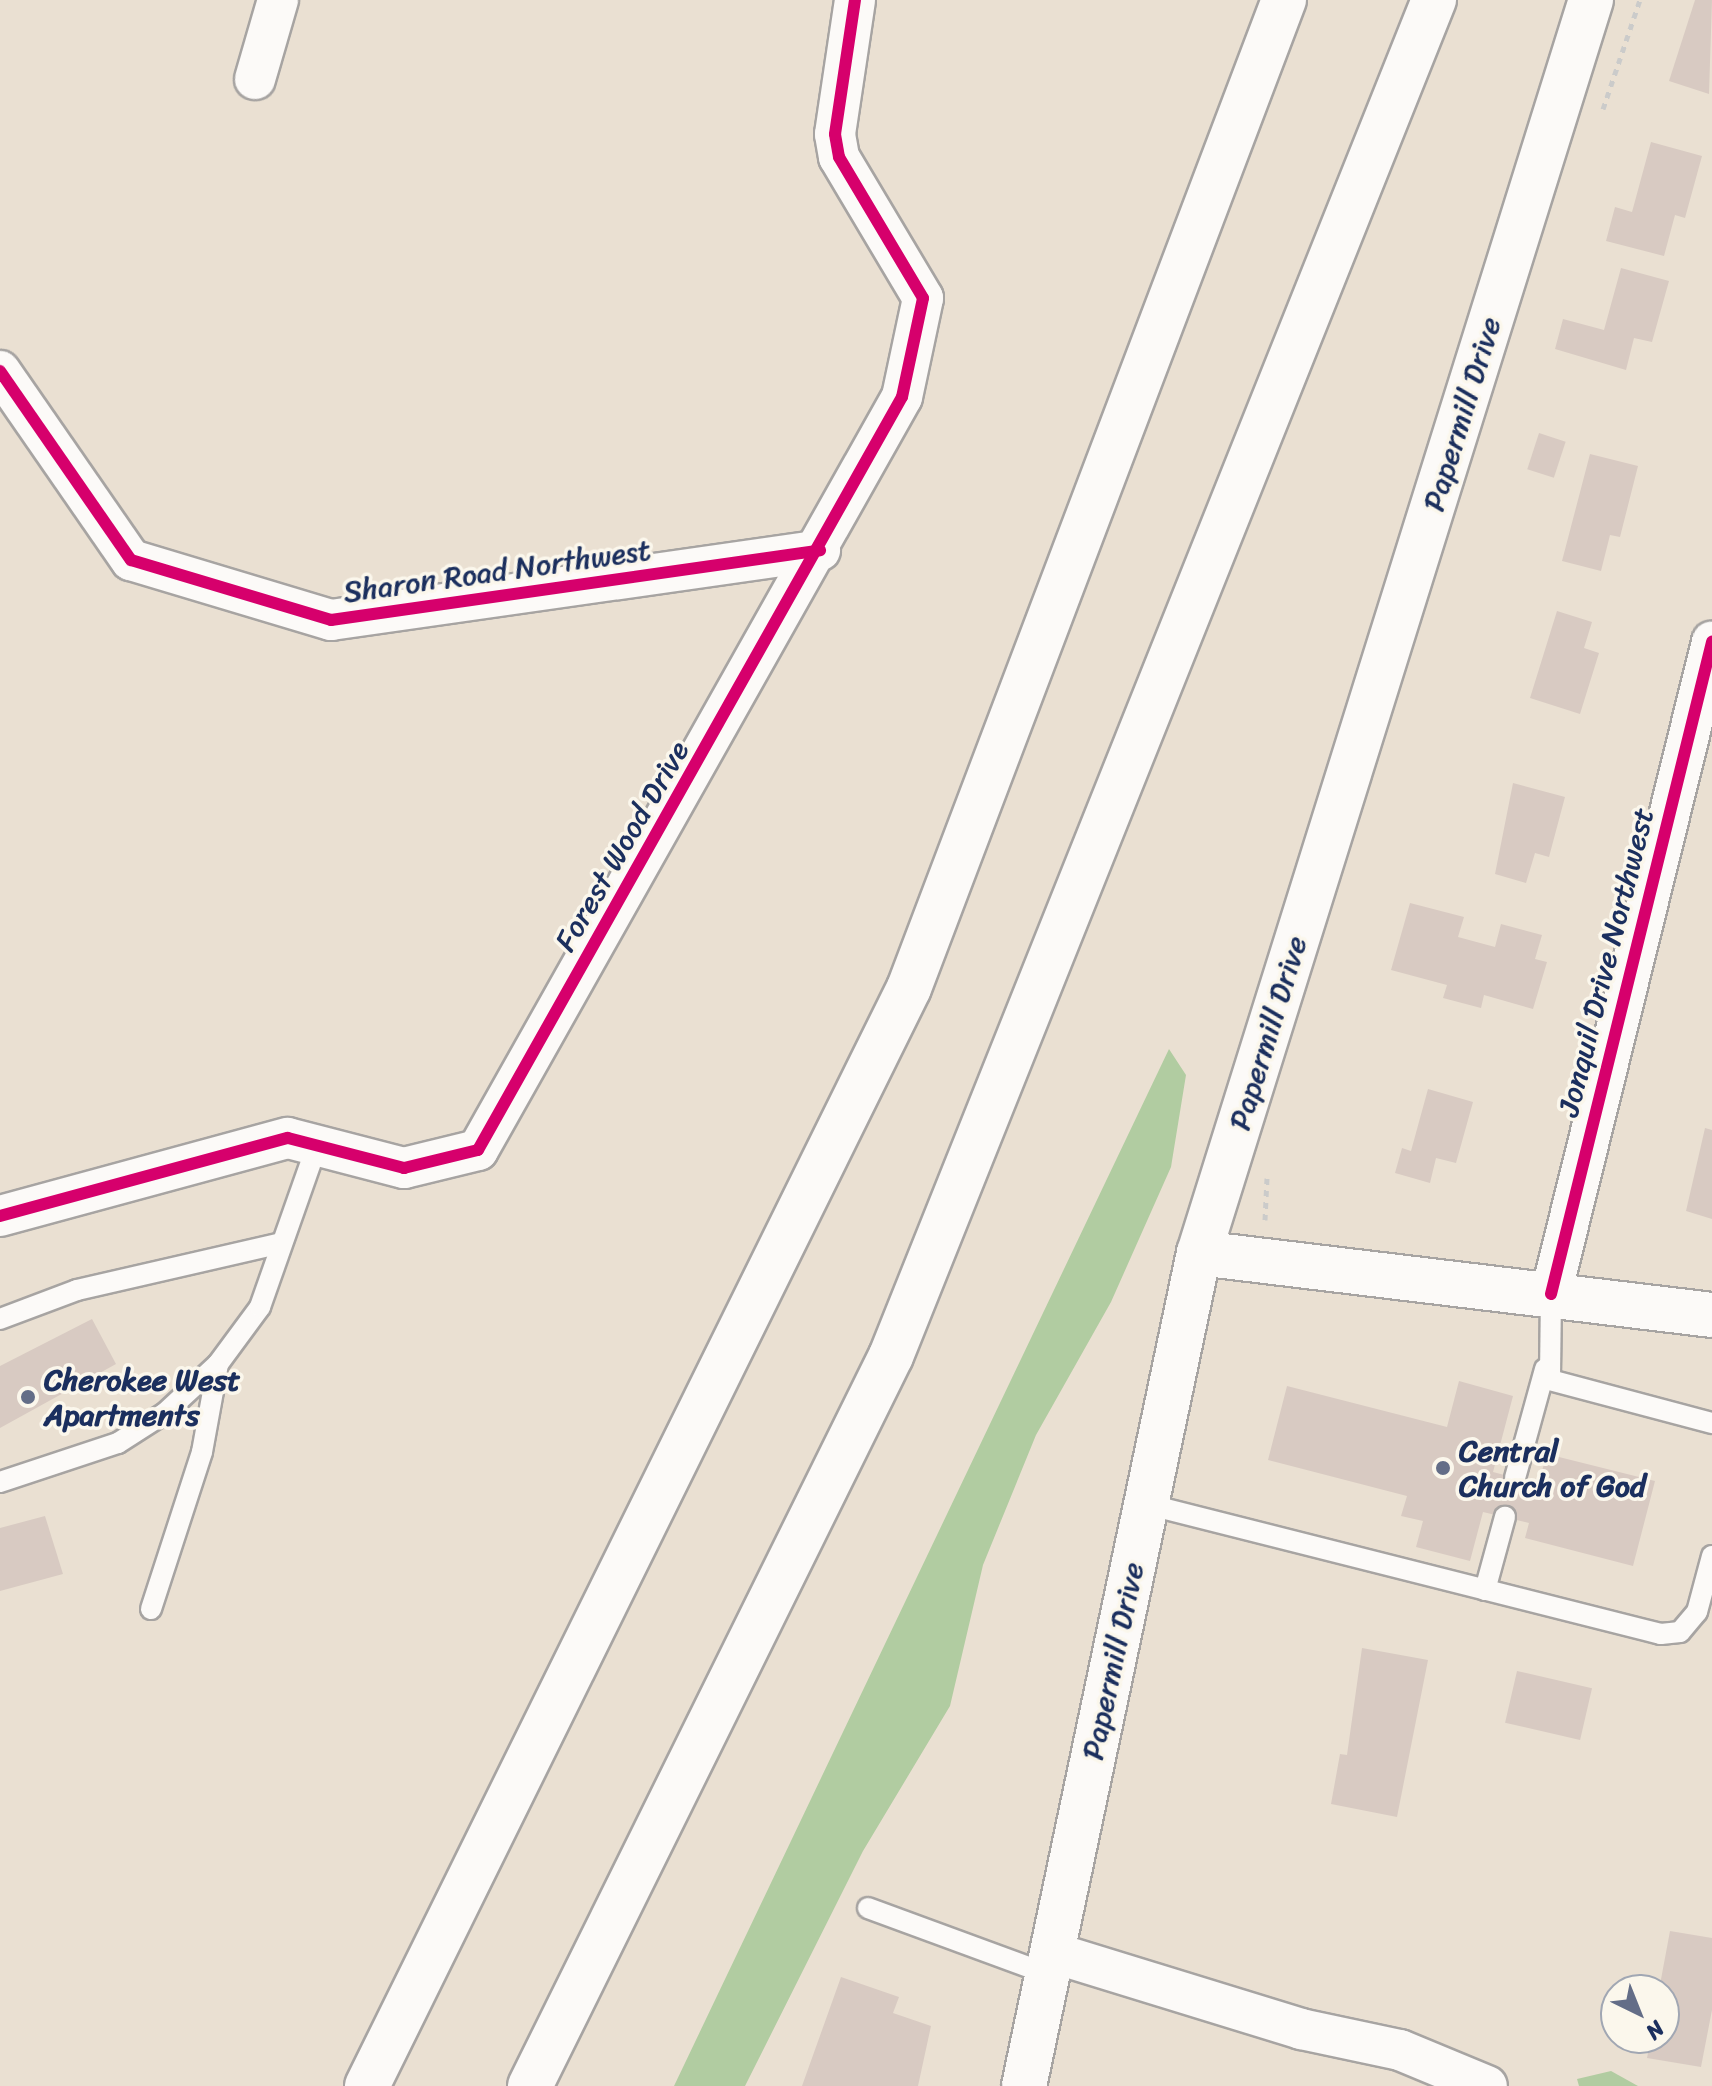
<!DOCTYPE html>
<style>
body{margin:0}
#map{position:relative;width:1712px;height:2086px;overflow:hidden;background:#eae0d2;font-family:Sriracha,sans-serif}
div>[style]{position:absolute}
.forest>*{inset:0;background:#b1cca1}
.building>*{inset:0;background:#d8cac2;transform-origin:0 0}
.path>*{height:5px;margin-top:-2.5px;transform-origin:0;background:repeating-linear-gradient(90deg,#cbcbca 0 6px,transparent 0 12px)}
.roads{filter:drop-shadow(2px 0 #a7a4a2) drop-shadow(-2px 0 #a7a4a2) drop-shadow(0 2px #a7a4a2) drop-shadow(0 -2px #a7a4a2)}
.service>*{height:20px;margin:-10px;padding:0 10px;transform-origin:10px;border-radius:10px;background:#fcfaf8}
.minor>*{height:40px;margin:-20px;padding:0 20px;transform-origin:20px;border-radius:20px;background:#fcfaf8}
.tertiary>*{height:44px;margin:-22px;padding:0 22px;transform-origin:22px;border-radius:22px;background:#fcfaf8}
.secondary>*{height:44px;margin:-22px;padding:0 22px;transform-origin:22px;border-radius:22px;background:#fcfaf8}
.motorway>*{height:44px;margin:-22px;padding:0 22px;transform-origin:22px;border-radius:22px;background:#fcfaf8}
.cycleway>*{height:12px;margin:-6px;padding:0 6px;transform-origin:6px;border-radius:6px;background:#d6006c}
.dots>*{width:22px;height:22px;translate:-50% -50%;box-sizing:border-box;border:4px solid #fbf7ec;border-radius:50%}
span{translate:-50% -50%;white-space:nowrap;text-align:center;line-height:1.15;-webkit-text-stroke:7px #fbf7ec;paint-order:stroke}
.street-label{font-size:30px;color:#1b2f5e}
.poi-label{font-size:30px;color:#1b2f5e;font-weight:700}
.left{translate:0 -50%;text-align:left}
.north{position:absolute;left:1600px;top:1974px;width:80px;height:80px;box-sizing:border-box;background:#fbf7ec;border:2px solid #a1a7b3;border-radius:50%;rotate:137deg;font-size:22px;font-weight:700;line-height:32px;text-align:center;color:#1b2f5e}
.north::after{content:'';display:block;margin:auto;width:28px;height:36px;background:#636d87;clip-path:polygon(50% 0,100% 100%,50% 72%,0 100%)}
</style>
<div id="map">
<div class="forest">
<div style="clip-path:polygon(1169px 1049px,1186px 1075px,1171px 1167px,1111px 1302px,1036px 1435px,983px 1565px,950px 1706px,863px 1851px,745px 2086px,674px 2086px)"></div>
<div style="clip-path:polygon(1611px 2071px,1638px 2086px,1579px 2086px,1577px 2079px)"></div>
</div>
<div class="building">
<div style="clip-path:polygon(1695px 0,1712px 0,1709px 94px,1669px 81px)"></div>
<div style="clip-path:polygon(1651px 142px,1702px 156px,1685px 218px,1675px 215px,1664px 256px,1606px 241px,1615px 207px,1632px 212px)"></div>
<div style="clip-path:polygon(1621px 268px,1669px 281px,1652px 342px,1634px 338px,1626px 370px,1555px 349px,1563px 319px,1604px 330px)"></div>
<div style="left:1539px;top:433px;width:28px;height:38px;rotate:18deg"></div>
<div style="clip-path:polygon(1590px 454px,1638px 466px,1620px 537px,1610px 535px,1601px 571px,1562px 561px)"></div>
<div style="clip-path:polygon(1557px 611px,1592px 622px,1584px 648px,1599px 653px,1580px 714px,1530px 698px)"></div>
<div style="clip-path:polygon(1513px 783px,1565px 797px,1549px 857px,1535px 853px,1526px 883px,1495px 874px)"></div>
<div style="clip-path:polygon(1410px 903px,1464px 917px,1458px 937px,1495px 947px,1501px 924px,1542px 935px,1535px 959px,1547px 962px,1533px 1009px,1484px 995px,1481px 1008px,1443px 998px,1447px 985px,1391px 970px)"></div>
<div style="clip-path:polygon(1428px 1089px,1473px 1102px,1456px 1163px,1436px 1158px,1430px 1183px,1395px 1173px,1402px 1148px,1411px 1151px)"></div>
<div style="clip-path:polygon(1705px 1128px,1712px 1130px,1712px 1219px,1686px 1211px)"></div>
<div style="clip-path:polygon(92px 1319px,116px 1364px,0 1428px,0 1366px)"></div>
<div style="clip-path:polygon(1459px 1381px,1513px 1396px,1493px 1472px,1538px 1484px,1547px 1454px,1655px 1481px,1633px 1566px,1525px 1538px,1529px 1523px,1483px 1512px,1470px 1561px,1416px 1547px,1423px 1521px,1401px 1516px,1407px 1496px,1268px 1460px,1287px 1386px,1447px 1427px)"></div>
<div style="clip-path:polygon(45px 1516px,63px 1574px,0 1591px,0 1528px)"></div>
<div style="clip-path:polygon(1362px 1648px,1428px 1660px,1397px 1817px,1331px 1804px,1340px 1754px,1347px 1755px)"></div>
<div style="left:1517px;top:1671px;width:77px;height:53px;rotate:13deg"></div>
<div style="clip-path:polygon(1670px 1931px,1712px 1938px,1712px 2010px,1701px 2067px,1647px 2058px,1651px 2038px,1664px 2038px,1659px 1990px)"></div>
<div style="clip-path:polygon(841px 1977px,899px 1997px,893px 2013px,931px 2026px,918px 2086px,802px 2086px)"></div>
</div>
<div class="path">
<div style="left:1603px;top:109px;width:115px;rotate:-71.3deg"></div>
<div style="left:1265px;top:1220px;width:42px;rotate:-87.3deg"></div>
</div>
<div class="roads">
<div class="service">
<div style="left:1551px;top:1294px;width:86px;rotate:90.7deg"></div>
<div style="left:1550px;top:1380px;width:168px;rotate:14.9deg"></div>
<div style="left:0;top:1319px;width:82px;rotate:-20.6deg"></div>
<div style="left:77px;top:1290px;width:210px;rotate:-12.9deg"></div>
<div style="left:1515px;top:1478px;width:113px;rotate:-74.6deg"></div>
<div style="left:0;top:1482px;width:124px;rotate:-18.3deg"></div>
<div style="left:118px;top:1443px;width:56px;rotate:-32.6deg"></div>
<div style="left:165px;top:1413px;width:72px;rotate:-42.8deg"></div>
<div style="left:218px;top:1364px;width:71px;rotate:-53.6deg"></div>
<div style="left:260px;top:1307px;width:172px;rotate:-70.6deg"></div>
<div style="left:1146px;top:1504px;width:531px;rotate:14.17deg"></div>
<div style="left:1661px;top:1634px;width:19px;rotate:-6deg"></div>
<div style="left:1680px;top:1632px;width:26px;rotate:-50deg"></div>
<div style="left:1697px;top:1612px;width:58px;rotate:-75deg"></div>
<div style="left:1485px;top:1590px;width:76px;rotate:-74.7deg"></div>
<div style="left:151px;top:1609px;width:165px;rotate:-72deg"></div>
<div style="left:202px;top:1452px;width:89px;rotate:-79.7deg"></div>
<div style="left:868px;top:1908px;width:191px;rotate:20.2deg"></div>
</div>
<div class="minor">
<div style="left:255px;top:79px;width:82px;rotate:-73.8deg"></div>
<div style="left:0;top:371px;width:230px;rotate:55.3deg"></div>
<div style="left:131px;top:560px;width:209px;rotate:16.7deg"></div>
<div style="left:331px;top:620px;width:494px;rotate:-8.1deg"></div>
<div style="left:0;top:1216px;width:298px;rotate:-15.2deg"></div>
<div style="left:288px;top:1138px;width:120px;rotate:14.5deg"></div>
<div style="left:404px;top:1168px;width:76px;rotate:-13.7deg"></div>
<div style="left:478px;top:1150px;width:864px;rotate:-60.62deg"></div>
<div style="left:902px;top:397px;width:101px;rotate:-78deg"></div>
<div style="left:923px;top:298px;width:164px;rotate:-120.8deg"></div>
<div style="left:839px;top:157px;width:23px;rotate:-100deg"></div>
<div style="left:835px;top:134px;width:135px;rotate:-81.5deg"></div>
<div style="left:1551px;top:1294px;width:672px;rotate:-76.13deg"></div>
<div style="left:1051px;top:1952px;width:262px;rotate:17.1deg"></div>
<div style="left:1301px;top:2029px;width:101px;rotate:12deg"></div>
<div style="left:1400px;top:2050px;width:94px;rotate:22.5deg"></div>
</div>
<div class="tertiary">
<div style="left:1199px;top:1253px;width:517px;rotate:6.89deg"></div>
</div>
<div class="secondary">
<div style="left:1024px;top:2086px;width:851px;rotate:-78.14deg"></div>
<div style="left:1199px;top:1253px;width:1313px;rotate:-72.63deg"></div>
</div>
<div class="motorway">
<div style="left:367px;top:2086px;width:1224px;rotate:-63.73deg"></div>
<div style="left:909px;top:988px;width:1057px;rotate:-69.22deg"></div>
<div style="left:530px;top:2086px;width:814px;rotate:-63.69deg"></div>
<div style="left:891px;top:1356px;width:1461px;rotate:-68.18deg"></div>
</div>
</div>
<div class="cycleway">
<div style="left:0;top:371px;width:230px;rotate:55.3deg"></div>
<div style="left:131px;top:560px;width:209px;rotate:16.7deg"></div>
<div style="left:331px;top:620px;width:494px;rotate:-8.1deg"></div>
<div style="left:0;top:1216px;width:298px;rotate:-15.2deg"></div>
<div style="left:288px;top:1138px;width:120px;rotate:14.5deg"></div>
<div style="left:404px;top:1168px;width:76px;rotate:-13.7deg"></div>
<div style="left:478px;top:1150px;width:864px;rotate:-60.62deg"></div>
<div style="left:902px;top:397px;width:101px;rotate:-78deg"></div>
<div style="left:923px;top:298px;width:164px;rotate:-120.8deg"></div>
<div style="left:839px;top:157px;width:23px;rotate:-100deg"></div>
<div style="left:835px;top:134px;width:135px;rotate:-81.5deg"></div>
<div style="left:1551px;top:1294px;width:672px;rotate:-76.13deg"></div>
</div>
<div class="dots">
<div style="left:28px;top:1397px;background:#636d87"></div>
<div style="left:1443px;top:1468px;background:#636d87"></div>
</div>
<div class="street-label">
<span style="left:1462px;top:414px;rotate:-73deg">Papermill Drive</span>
<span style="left:497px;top:571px;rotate:-8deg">Sharon Road Northwest</span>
<span style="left:622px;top:846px;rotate:-60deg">Forest Wood Drive</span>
<span style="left:1606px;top:962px;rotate:-76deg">Jonquil Drive Northwest</span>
<span style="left:1268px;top:1033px;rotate:-73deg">Papermill Drive</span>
<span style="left:1113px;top:1661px;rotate:-78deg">Papermill Drive</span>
</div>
<div class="poi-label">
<span class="left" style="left:44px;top:1397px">Cherokee West<br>Apartments</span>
<span class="left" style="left:1459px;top:1468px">Central<br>Church of God</span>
</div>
<div class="north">N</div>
</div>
